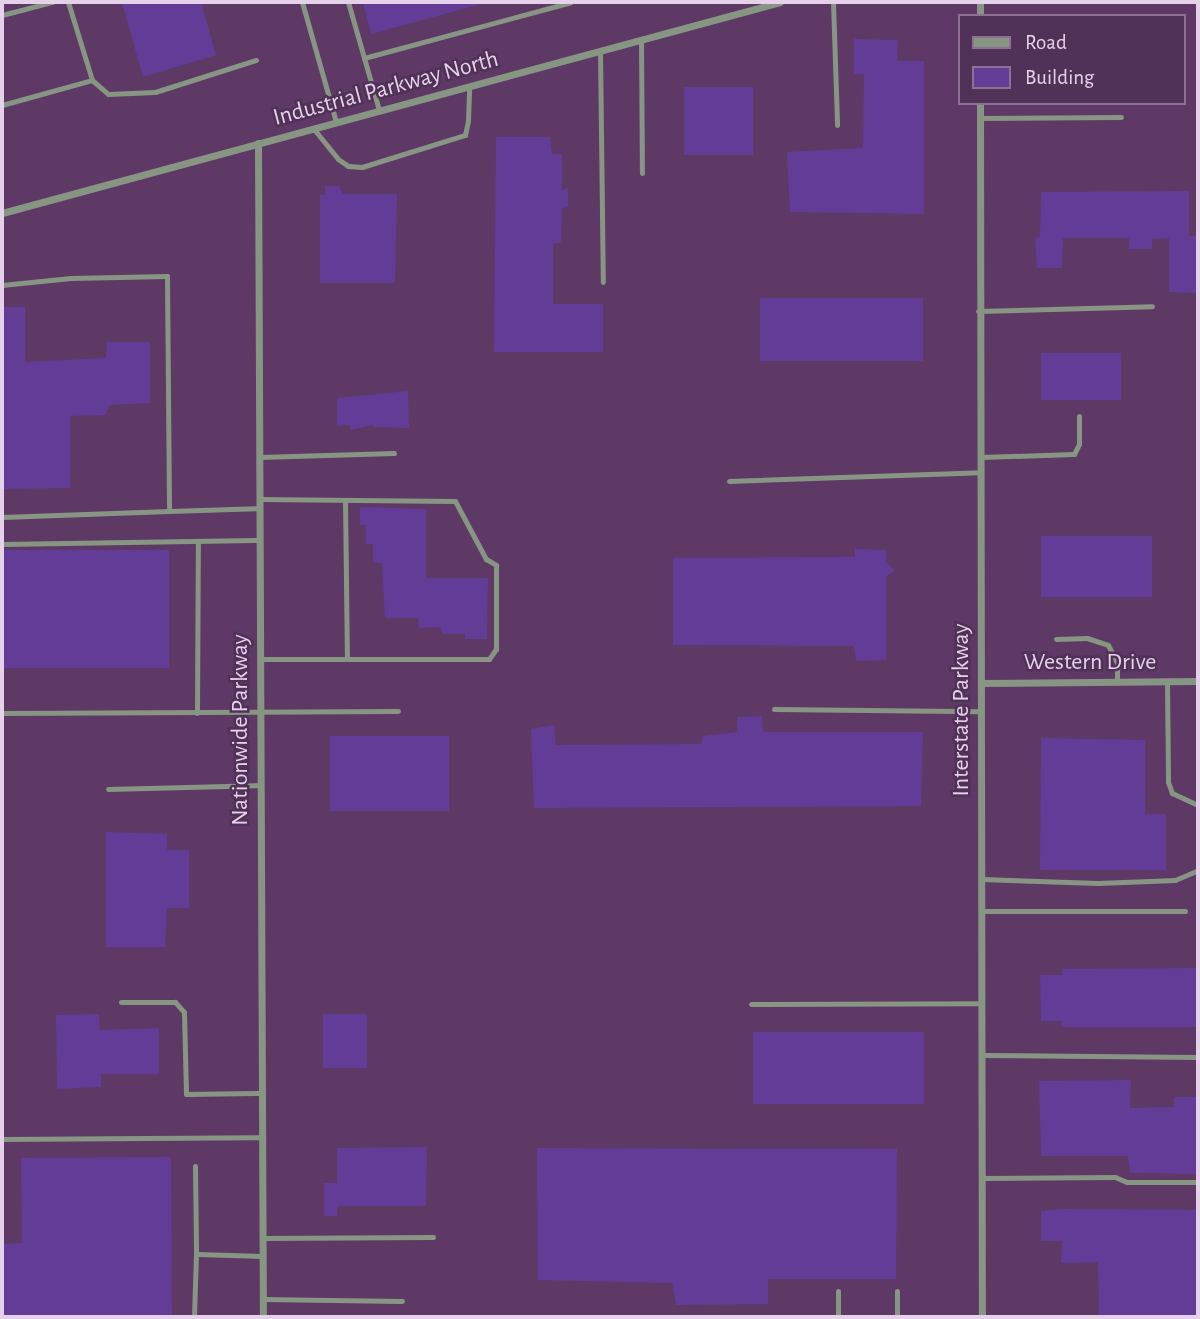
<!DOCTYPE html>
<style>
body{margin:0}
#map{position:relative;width:1200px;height:1319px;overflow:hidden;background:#513158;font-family:"Alegreya Sans",sans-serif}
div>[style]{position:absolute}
.built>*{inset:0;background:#5e3966}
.building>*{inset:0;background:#633c97;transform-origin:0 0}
.lane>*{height:5px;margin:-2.5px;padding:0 2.5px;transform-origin:2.5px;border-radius:2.5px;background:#869683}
.street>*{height:7px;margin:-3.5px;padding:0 3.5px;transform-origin:3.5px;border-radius:3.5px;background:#869683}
span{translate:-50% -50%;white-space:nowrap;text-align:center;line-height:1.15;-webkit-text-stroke:5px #513158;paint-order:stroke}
.street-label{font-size:24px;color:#e5d2ea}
.frame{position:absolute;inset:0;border:4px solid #e5d2ea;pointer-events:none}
.legend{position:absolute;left:958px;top:14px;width:228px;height:91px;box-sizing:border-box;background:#513158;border:2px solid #8c7192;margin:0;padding:9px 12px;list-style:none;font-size:21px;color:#e5d2ea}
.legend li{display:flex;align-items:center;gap:14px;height:35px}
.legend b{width:35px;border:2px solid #8c7192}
</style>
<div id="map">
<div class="built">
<div style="clip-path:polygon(evenodd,2px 2px,1198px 2px,1198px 1317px,2px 1317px,2px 2px,960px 16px,1184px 16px,1184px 103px,960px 103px,960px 16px)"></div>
</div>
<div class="building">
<div style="clip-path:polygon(122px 2px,201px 2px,216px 55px,143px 77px)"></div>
<div style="clip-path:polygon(363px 2px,485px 2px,485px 3px,371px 34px)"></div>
<div style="clip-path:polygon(854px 39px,898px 40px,897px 61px,924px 61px,924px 214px,790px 212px,787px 152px,863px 148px,864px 74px,854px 74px)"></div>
<div style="left:684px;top:87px;width:69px;height:68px"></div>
<div style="clip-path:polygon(496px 137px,550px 137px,552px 154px,562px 154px,562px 190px,568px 188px,568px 207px,562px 208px,561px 242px,553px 244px,553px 304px,603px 304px,603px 352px,494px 352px)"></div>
<div style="clip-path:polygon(325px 186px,339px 186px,343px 194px,397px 194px,395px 283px,320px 283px,320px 195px,325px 195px)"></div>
<div style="clip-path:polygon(1189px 191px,1189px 236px,1198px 236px,1198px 293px,1169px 292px,1169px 238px,1152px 239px,1152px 249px,1129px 249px,1129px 238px,1063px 238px,1062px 268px,1037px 268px,1035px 238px,1040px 237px,1041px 192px)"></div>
<div style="left:760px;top:298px;width:163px;height:63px"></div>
<div style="clip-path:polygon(2px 307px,25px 307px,25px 362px,106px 358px,107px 342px,150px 342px,150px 403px,109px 405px,106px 415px,70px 416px,70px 488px,2px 489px)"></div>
<div style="left:1121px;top:353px;width:47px;height:80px;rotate:90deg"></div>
<div style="clip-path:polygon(408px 391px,409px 428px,373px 427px,373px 425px,351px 430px,350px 425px,337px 426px,337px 398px)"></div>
<div style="clip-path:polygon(360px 507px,426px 509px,426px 578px,488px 578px,487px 639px,465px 639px,465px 634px,442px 634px,441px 627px,419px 628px,418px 618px,385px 618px,382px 563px,373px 562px,373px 544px,366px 544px,366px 525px,360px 525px)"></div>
<div style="left:1041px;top:536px;width:111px;height:61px"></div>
<div style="clip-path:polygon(855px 549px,887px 550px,886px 562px,895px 570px,886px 577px,886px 660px,856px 661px,854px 646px,673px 645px,673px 558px,855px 557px)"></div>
<div style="left:2px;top:550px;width:167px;height:118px"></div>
<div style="clip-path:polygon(762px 716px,763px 732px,923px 732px,921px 806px,534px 808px,531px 729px,554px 725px,556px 745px,701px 744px,703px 736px,737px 732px,737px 717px)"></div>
<div style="left:330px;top:736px;width:119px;height:75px"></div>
<div style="clip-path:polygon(1041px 738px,1145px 740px,1145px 814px,1166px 814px,1166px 870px,1040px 870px)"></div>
<div style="clip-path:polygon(106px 832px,167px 834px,167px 850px,189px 850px,189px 908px,167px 908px,165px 947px,106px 947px)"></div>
<div style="clip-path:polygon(1198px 968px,1198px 1027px,1062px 1027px,1062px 1021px,1041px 1021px,1040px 975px,1063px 975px,1062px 969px)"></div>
<div style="clip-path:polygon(99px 1014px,100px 1030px,159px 1028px,159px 1074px,101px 1074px,101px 1087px,57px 1089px,56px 1015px)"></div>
<div style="left:323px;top:1014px;width:44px;height:54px"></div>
<div style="left:753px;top:1032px;width:171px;height:72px"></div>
<div style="clip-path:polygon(1131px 1080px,1130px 1108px,1174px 1107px,1174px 1097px,1198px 1097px,1198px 1174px,1130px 1173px,1128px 1156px,1041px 1156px,1039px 1081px)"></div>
<div style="clip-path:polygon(427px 1147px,426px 1206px,337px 1206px,337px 1216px,324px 1216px,324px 1183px,337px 1183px,337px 1148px)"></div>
<div style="clip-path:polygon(537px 1148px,897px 1149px,896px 1279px,768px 1279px,768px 1304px,676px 1305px,672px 1283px,538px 1280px)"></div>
<div style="clip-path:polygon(171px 1157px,172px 1317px,2px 1317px,2px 1244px,22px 1243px,21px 1158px)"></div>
<div style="clip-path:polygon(1063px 1209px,1198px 1210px,1198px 1317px,1099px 1317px,1098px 1262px,1061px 1263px,1062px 1241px,1041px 1241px,1041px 1211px)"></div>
</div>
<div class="lane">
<div style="left:68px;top:2px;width:82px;rotate:72.9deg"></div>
<div style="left:92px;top:80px;width:21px;rotate:41deg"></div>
<div style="left:108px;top:94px;width:47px;rotate:-2.4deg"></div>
<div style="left:155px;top:92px;width:106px;rotate:-17.6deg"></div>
<div style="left:302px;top:2px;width:125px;rotate:74.2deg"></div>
<div style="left:348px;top:2px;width:112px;rotate:74deg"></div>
<div style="left:833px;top:2px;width:123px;rotate:88.1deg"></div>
<div style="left:2px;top:15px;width:52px;rotate:-14.6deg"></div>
<div style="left:641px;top:39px;width:134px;rotate:89.6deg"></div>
<div style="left:600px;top:50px;width:232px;rotate:89.3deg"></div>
<div style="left:364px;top:58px;width:214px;rotate:-15.1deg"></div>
<div style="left:2px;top:105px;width:93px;rotate:-15.5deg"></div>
<div style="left:980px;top:118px;width:141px;rotate:-0.4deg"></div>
<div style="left:313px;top:128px;width:40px;rotate:51deg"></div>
<div style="left:338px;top:159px;width:12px;rotate:35deg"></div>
<div style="left:348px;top:166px;width:14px;rotate:4deg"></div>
<div style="left:362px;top:167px;width:108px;rotate:-17.3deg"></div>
<div style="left:465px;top:135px;width:14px;rotate:-78deg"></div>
<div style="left:468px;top:121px;width:35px;rotate:-88deg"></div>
<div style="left:2px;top:285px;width:69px;rotate:-5.8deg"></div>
<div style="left:71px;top:278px;width:96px;rotate:-1.2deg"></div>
<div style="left:167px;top:276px;width:235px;rotate:89.5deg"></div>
<div style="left:169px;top:511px;width:90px;rotate:-1.9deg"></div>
<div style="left:978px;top:311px;width:174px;rotate:-1.6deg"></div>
<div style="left:259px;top:457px;width:135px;rotate:-1.7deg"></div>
<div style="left:981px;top:457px;width:93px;rotate:-1.8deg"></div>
<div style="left:1074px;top:454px;width:11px;rotate:-63deg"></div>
<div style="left:1079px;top:444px;width:28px;rotate:-90deg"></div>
<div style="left:729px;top:481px;width:252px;rotate:-2deg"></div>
<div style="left:259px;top:499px;width:196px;rotate:0.6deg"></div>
<div style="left:455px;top:501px;width:66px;rotate:61.9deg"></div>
<div style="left:486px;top:559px;width:12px;rotate:31deg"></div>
<div style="left:496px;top:565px;width:84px;rotate:90deg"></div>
<div style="left:496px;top:649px;width:12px;rotate:125deg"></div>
<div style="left:489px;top:659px;width:229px;rotate:180deg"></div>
<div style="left:345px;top:500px;width:159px;rotate:89.3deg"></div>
<div style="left:2px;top:517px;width:167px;rotate:-2.1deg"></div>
<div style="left:2px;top:544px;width:258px;rotate:-0.9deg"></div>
<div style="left:1056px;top:639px;width:31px;rotate:-2deg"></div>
<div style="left:1087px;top:638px;width:22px;rotate:18deg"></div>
<div style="left:1108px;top:645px;width:20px;rotate:63deg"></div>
<div style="left:1117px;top:663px;width:19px;rotate:90deg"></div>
<div style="left:1167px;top:681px;width:101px;rotate:89.4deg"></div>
<div style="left:1168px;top:782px;width:12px;rotate:70deg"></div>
<div style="left:1172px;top:793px;width:29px;rotate:25deg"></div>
<div style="left:774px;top:709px;width:207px;rotate:0.6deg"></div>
<div style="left:2px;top:713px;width:396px;rotate:-0.3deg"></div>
<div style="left:197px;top:713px;width:170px;rotate:-89.7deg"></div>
<div style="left:108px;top:789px;width:153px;rotate:-1.5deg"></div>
<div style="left:981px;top:879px;width:117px;rotate:2deg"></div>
<div style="left:1098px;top:883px;width:77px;rotate:-2.2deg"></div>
<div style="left:1175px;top:880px;width:25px;rotate:-23deg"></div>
<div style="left:981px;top:911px;width:204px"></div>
<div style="left:121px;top:1002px;width:54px"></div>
<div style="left:175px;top:1002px;width:13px;rotate:48deg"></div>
<div style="left:184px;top:1012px;width:82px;rotate:88.6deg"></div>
<div style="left:186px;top:1094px;width:76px;rotate:-0.8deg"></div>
<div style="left:751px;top:1004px;width:231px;rotate:-0.2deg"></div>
<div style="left:982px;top:1055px;width:216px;rotate:0.5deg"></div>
<div style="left:2px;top:1139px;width:260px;rotate:-0.4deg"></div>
<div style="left:195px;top:1166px;width:88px;rotate:89.3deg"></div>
<div style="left:196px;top:1254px;width:66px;rotate:1.7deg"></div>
<div style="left:982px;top:1178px;width:133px;rotate:-0.4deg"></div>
<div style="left:1115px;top:1177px;width:13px;rotate:23deg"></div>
<div style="left:1127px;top:1182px;width:71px"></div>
<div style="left:262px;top:1238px;width:171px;rotate:-0.3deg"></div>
<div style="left:838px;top:1291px;width:26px;rotate:90deg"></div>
<div style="left:897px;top:1291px;width:26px;rotate:90deg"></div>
<div style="left:262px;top:1299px;width:140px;rotate:0.8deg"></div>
<div style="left:194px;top:1317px;width:63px;rotate:-88.2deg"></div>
</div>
<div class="street">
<div style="left:980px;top:16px;width:14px;rotate:-90deg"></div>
<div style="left:980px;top:103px;width:1214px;rotate:89.91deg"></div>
<div style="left:258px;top:143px;width:1174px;rotate:89.76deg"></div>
<div style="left:2px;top:213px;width:806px;rotate:-15.17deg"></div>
<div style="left:981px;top:683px;width:217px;rotate:-0.5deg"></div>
</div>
<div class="street-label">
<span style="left:386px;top:89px;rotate:-15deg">Industrial Parkway North</span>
<span style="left:1090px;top:663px">Western Drive</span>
<span style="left:962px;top:710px;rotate:-90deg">Interstate Parkway</span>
<span style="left:241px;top:730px;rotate:-90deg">Nationwide Parkway</span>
</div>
<div class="frame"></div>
<ul class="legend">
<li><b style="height:9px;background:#869683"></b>Road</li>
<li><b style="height:19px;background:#633c97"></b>Building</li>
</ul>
</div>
